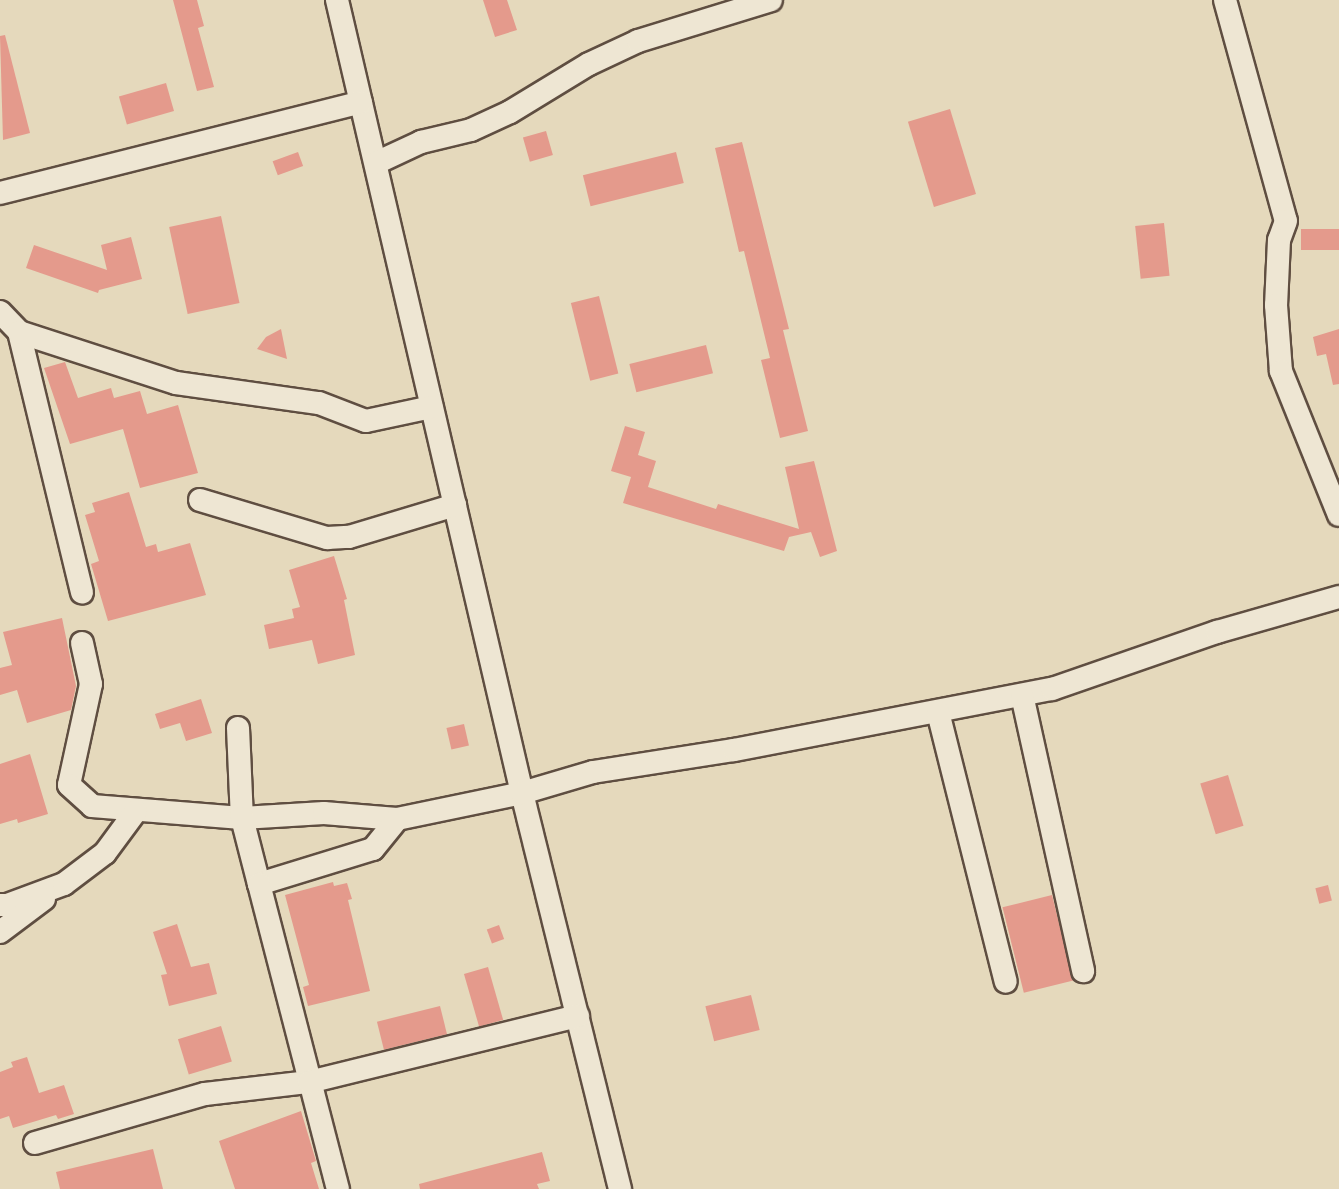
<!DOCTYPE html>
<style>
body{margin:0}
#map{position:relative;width:1339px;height:1189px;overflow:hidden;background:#e5d9bc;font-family:Cardo,serif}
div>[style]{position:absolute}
.building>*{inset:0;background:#e49a8c;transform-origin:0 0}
.roads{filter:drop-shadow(2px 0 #5f4e41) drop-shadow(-2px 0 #5f4e41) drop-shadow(0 2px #5f4e41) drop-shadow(0 -2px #5f4e41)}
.minor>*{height:22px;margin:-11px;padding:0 11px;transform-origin:11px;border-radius:11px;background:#eee6d3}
span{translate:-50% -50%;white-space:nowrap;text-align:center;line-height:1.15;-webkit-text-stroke:6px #eee6d3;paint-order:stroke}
</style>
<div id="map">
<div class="building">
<div style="clip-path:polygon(173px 0,197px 0,204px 26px,198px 28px,214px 87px,197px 91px)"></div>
<div style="clip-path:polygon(483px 0,507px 0,517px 30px,495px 37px)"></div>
<div style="clip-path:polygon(5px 35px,30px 133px,3px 140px,0 36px)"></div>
<div style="left:166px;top:83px;width:29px;height:49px;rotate:74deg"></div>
<div style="left:950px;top:109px;width:89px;height:44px;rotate:73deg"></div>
<div style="left:546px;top:131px;width:25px;height:24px;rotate:74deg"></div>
<div style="clip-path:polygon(742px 142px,789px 329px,783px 330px,808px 431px,780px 438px,761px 360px,770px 358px,744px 251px,739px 252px,715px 148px)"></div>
<div style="left:298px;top:152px;width:15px;height:27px;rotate:70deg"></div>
<div style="left:676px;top:152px;width:32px;height:96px;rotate:76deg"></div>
<div style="left:221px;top:216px;width:89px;height:53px;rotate:78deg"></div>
<div style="left:1164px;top:223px;width:53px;height:29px;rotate:84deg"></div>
<div style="left:1339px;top:229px;width:21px;height:38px;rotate:90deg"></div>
<div style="clip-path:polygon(131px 237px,142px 279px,99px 290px,98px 293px,26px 268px,34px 245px,107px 270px,101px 245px)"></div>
<div style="left:599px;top:296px;width:80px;height:29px;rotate:76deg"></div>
<div style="clip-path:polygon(281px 329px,287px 359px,257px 349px,266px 337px)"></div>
<div style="clip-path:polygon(1339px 329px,1339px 384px,1333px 385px,1326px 354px,1317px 356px,1313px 337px)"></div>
<div style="left:706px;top:345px;width:29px;height:79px;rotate:76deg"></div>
<div style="clip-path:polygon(65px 362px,78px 398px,111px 388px,114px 398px,140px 391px,147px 414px,178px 405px,198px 473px,140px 488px,123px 429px,70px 444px,44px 368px)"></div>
<div style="clip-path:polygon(625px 426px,645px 432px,638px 455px,656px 461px,648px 487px,716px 509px,718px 504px,799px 529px,785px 467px,814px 461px,837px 551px,820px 557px,811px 532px,789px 537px,784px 551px,623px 503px,631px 477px,611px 471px)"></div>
<div style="clip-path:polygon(129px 492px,146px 547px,156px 544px,158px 552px,190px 543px,206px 595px,108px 621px,91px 564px,99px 561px,85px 515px,95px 512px,92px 503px)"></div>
<div style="clip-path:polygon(334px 556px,347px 599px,344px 600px,355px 655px,318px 664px,312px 640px,269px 649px,264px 625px,294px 618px,292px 609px,300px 607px,289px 570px)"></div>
<div style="clip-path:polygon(62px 618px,76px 686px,71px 710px,27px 723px,17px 690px,0 695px,0 668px,12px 665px,3px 632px)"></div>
<div style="clip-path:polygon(201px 699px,212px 733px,186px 741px,180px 723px,160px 729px,155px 714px)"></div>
<div style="left:464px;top:724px;width:22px;height:18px;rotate:77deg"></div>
<div style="clip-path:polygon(30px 754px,48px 814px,18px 823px,17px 819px,0 824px,0 764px)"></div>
<div style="left:1228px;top:775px;width:53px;height:29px;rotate:73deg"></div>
<div style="clip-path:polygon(333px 882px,334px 886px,347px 883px,352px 899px,348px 900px,370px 991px,308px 1006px,303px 987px,309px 985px,285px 895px)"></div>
<div style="left:1328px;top:885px;width:16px;height:13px;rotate:76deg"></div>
<div style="left:1052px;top:895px;width:88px;height:51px;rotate:76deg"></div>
<div style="clip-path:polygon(177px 924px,191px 967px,209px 963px,217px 994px,169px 1006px,161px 975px,167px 974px,153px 932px)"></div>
<div style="left:499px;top:925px;width:15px;height:13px;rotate:70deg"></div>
<div style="left:488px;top:967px;width:55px;height:25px;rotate:74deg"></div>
<div style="left:751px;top:995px;width:36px;height:47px;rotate:76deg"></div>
<div style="left:440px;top:1006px;width:29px;height:65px;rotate:76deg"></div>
<div style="left:221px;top:1026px;width:37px;height:45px;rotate:73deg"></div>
<div style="clip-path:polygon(27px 1057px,39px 1093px,64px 1085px,74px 1114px,58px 1119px,56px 1115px,13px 1128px,9px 1116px,0 1119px,0 1072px,13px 1067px,11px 1062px)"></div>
<div style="clip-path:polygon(301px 1111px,316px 1161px,311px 1163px,319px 1189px,235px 1189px,219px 1141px)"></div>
<div style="clip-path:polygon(153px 1149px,163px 1189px,60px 1189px,56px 1172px)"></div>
<div style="clip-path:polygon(542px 1152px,550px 1181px,537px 1184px,539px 1189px,420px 1189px,419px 1184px)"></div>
</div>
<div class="roads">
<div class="minor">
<div style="left:337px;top:0;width:814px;rotate:76.87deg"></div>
<div style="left:522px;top:793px;width:408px;rotate:76.1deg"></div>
<div style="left:1225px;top:0;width:229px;rotate:74.6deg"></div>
<div style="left:1286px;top:221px;width:20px;rotate:110deg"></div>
<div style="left:1279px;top:240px;width:65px;rotate:92.6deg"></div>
<div style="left:1276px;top:305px;width:66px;rotate:85.7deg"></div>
<div style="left:1281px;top:371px;width:155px;rotate:68.1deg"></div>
<div style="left:376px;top:163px;width:50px;rotate:-25deg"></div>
<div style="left:421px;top:142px;width:51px;rotate:-13.5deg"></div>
<div style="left:471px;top:130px;width:43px;rotate:-24.8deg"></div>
<div style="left:510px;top:112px;width:92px;rotate:-31.3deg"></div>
<div style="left:589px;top:64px;width:54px;rotate:-25.1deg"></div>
<div style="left:638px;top:41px;width:139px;rotate:-17.1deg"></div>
<div style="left:0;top:193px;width:372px;rotate:-14.1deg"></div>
<div style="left:0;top:312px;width:28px;rotate:46deg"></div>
<div style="left:19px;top:332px;width:268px;rotate:76.4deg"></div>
<div style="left:19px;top:332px;width:165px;rotate:18deg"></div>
<div style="left:176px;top:383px;width:144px;rotate:8deg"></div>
<div style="left:319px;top:403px;width:50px;rotate:21deg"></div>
<div style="left:366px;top:421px;width:67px;rotate:-12deg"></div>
<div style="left:200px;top:500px;width:133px;rotate:16.7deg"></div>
<div style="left:327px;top:538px;width:22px;rotate:-3deg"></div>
<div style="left:349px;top:537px;width:111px;rotate:-16.8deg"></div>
<div style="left:82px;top:643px;width:42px;rotate:77.6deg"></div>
<div style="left:91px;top:684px;width:103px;rotate:102.3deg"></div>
<div style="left:69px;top:785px;width:31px;rotate:42deg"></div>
<div style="left:92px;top:806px;width:150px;rotate:4.6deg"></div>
<div style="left:242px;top:818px;width:82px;rotate:-3.5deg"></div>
<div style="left:324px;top:813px;width:73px;rotate:4.7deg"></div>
<div style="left:397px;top:819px;width:128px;rotate:-11.7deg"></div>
<div style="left:522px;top:793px;width:74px;rotate:-16.5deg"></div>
<div style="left:593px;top:772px;width:143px;rotate:-8.9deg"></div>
<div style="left:734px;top:750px;width:324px;rotate:-10.9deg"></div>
<div style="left:1052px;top:689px;width:175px;rotate:-19.1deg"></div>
<div style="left:1217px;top:632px;width:127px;rotate:-16deg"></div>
<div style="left:1022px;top:695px;width:283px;rotate:77.5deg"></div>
<div style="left:938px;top:712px;width:278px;rotate:75.9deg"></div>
<div style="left:238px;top:728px;width:90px;rotate:87.5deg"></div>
<div style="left:242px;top:818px;width:68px;rotate:75.6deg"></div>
<div style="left:259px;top:884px;width:119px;rotate:-17.1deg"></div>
<div style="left:373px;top:849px;width:38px;rotate:-51deg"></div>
<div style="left:259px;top:884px;width:315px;rotate:75.5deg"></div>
<div style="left:0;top:905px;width:7px"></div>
<div style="left:7px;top:905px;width:61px;rotate:-20.2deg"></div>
<div style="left:64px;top:884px;width:51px;rotate:-37.1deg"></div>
<div style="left:105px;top:853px;width:52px;rotate:-53.6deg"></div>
<div style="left:0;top:932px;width:55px;rotate:-36.9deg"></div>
<div style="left:35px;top:1143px;width:177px;rotate:-16.1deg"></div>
<div style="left:205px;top:1094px;width:105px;rotate:-6.6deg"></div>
<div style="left:309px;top:1082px;width:277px;rotate:-13.8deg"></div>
</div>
</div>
</div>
